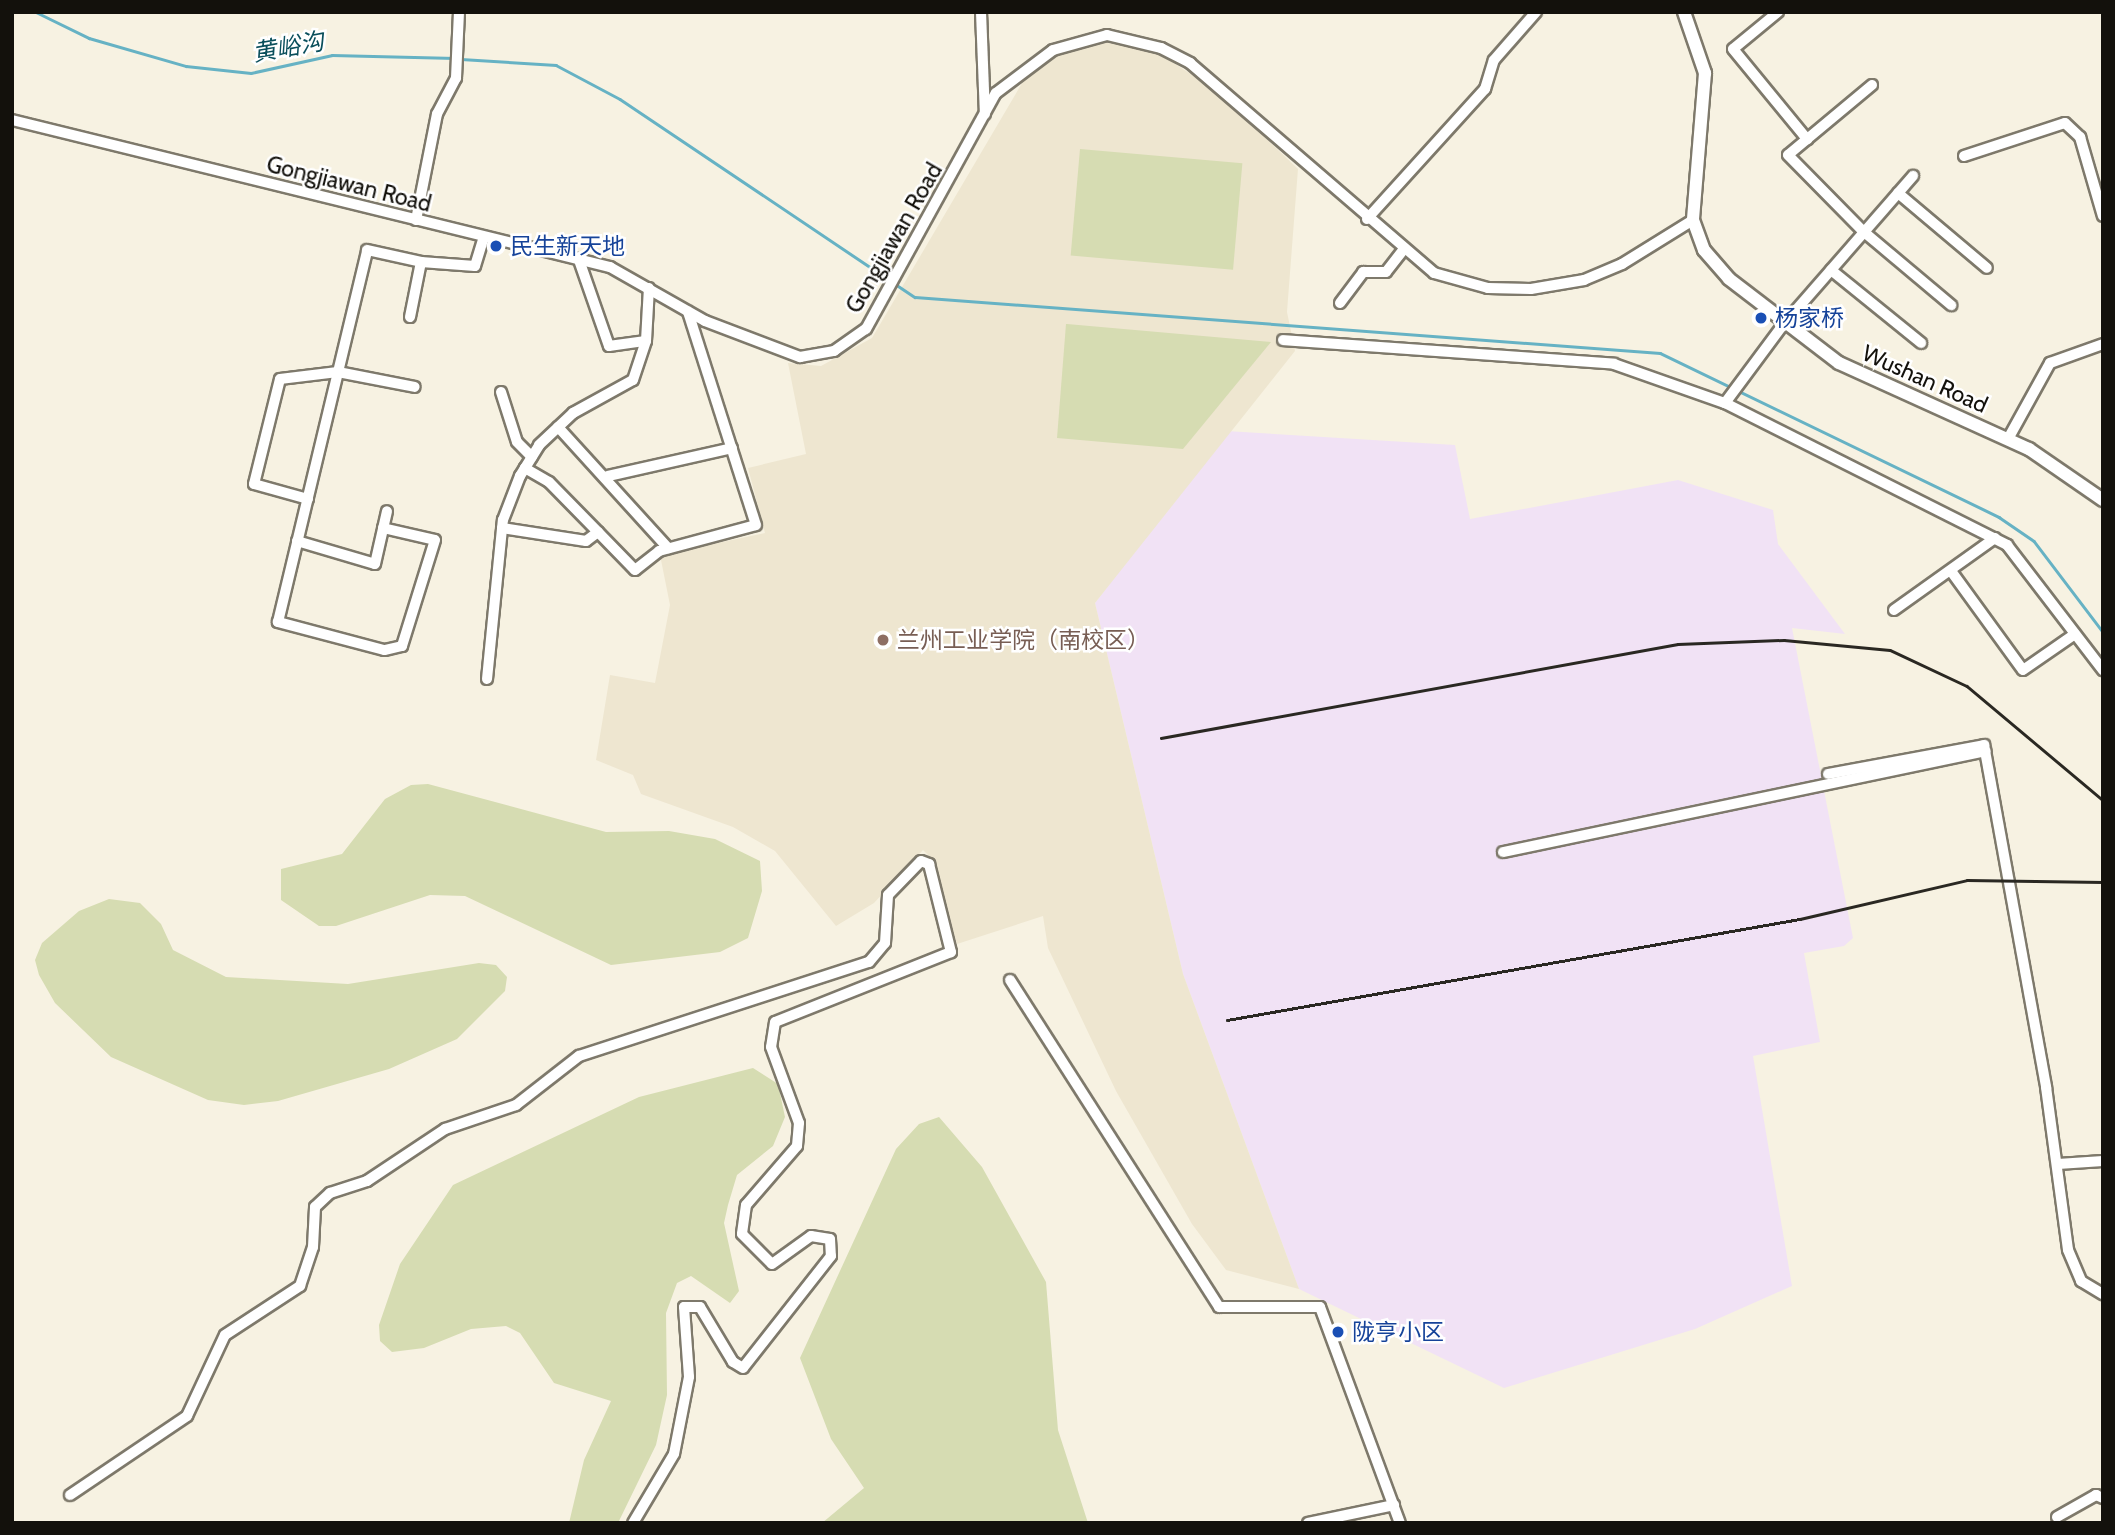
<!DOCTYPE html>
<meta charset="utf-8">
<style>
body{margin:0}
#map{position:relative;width:2115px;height:1535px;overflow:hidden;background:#f7f2e2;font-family:Cabin,"Noto Sans SC",sans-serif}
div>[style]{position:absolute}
.industrial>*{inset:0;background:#f1e2f5}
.built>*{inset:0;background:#eee6d0}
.green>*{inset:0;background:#d6dcb2;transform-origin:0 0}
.stream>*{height:2.5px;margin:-1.25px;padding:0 1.25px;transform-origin:1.25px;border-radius:1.25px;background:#66b2c4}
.roads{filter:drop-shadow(2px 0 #7e796b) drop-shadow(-2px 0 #7e796b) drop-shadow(0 2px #7e796b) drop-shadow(0 -2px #7e796b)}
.minor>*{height:10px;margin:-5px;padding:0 5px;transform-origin:5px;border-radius:5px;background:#fff}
.major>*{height:12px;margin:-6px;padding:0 6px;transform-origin:6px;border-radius:6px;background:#fff}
.rail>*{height:2.5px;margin:-1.25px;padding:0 1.25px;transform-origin:1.25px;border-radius:1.25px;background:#2a2822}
.dots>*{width:19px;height:19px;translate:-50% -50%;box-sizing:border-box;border:4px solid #fff;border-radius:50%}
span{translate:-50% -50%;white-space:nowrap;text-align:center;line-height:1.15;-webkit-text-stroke:5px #fff;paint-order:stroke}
.street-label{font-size:23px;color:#13110c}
.transit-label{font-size:23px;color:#164399}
.left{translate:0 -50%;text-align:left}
.education-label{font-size:23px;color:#785e54}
.water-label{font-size:24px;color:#0a4f5c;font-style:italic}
.frame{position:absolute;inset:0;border:14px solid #13110c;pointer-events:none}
</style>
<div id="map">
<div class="industrial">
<div style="clip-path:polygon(1226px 431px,1455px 445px,1470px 519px,1678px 480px,1773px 510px,1778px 544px,1845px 634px,1792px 628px,1853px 938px,1844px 946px,1804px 953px,1820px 1042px,1753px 1056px,1792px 1286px,1695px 1329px,1504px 1388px,1299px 1289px,1183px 974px,1095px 603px)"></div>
</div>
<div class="built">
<div style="clip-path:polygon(1102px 42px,1155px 51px,1214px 89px,1298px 169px,1287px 312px,1295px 351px,1095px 603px,1183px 974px,1299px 1289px,1226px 1270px,1192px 1224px,1116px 1091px,1048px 948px,1043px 916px,957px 944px,931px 858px,923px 850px,874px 903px,836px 926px,775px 851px,733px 827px,641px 794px,633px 775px,596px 760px,610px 675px,655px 683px,670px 605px,660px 555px,765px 533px,748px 468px,806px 454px,788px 363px,821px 366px,872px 338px,1025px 78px,1062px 52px)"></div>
</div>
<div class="green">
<div style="left:1080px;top:149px;width:163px;height:107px;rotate:5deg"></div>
<div style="clip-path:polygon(1066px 324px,1067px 324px,1271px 342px,1183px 449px,1057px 438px)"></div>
<div style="clip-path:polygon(428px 784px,606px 832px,669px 831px,715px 839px,760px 861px,762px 891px,748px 938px,720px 952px,611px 965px,465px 896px,430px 895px,336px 926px,319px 926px,281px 900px,281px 869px,342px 854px,385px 799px,411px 785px)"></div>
<div style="clip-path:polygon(109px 899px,140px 903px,161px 924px,173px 950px,226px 977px,348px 984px,479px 963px,496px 965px,507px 977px,505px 991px,457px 1039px,389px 1069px,278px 1101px,244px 1105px,208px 1100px,111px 1057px,55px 1003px,39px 975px,35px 960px,42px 943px,79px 911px)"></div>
<div style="clip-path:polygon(753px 1068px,778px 1084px,785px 1117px,773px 1146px,737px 1175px,728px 1205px,724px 1223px,739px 1291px,730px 1303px,691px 1276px,677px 1283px,666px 1313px,667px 1395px,656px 1445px,618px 1523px,569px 1523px,584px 1460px,611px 1401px,554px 1383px,520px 1333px,506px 1326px,471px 1329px,424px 1348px,392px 1352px,380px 1341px,379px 1325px,400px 1264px,453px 1185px,639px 1097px)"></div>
<div style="clip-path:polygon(939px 1117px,982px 1167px,1046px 1282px,1058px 1430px,1088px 1523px,822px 1523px,864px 1488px,831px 1439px,800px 1358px,896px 1149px,919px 1124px)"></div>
</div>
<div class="stream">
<div style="left:36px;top:12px;width:59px;rotate:26.1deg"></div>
<div style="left:89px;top:38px;width:101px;rotate:16.1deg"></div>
<div style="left:186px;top:66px;width:65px;rotate:6.1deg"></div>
<div style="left:251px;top:73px;width:83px;rotate:-12.5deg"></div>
<div style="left:332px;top:55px;width:123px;rotate:1.4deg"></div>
<div style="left:461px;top:59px;width:95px;rotate:3.6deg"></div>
<div style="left:556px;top:65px;width:72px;rotate:28deg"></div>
<div style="left:620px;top:99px;width:355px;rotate:33.9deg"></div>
<div style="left:915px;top:297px;width:747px;rotate:4.3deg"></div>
<div style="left:1660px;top:353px;width:377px;rotate:25.8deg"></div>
<div style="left:1999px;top:517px;width:42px;rotate:34.4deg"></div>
<div style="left:2034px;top:541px;width:114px;rotate:52.8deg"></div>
</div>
<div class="roads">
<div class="minor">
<div style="left:981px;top:12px;width:102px;rotate:87.8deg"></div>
<div style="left:1778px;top:12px;width:58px;rotate:140.6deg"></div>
<div style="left:1733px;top:49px;width:117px;rotate:50.6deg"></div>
<div style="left:1872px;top:85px;width:109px;rotate:140.2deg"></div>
<div style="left:1788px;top:155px;width:108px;rotate:45.4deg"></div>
<div style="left:1864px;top:232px;width:114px;rotate:40deg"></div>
<div style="left:12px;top:120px;width:616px;rotate:13.81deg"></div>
<div style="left:610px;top:267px;width:109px;rotate:29.6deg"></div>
<div style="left:705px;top:321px;width:102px;rotate:20.8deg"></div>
<div style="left:800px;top:357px;width:35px;rotate:-10deg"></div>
<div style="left:834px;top:351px;width:39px;rotate:-35deg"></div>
<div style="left:866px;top:329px;width:269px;rotate:-61.2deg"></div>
<div style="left:996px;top:93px;width:71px;rotate:-37deg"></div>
<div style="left:1053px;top:50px;width:56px;rotate:-15.5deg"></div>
<div style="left:1107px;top:35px;width:56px;rotate:13.5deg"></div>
<div style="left:1161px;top:48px;width:33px;rotate:27deg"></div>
<div style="left:1190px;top:63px;width:322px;rotate:40.7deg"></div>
<div style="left:1434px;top:273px;width:56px;rotate:15.5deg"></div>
<div style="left:1488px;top:288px;width:43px;rotate:1.3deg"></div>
<div style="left:1531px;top:289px;width:54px;rotate:-9.6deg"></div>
<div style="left:1584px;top:280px;width:41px;rotate:-22.8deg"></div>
<div style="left:1622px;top:264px;width:84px;rotate:-31.8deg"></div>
<div style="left:1964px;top:156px;width:106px;rotate:-18.1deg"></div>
<div style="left:2065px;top:123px;width:21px;rotate:43deg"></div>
<div style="left:2080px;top:137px;width:82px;rotate:73.8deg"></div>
<div style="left:1898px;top:193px;width:116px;rotate:40.1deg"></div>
<div style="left:1367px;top:219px;width:176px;rotate:-47.8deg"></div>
<div style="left:1485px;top:89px;width:30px;rotate:-73deg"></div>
<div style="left:1494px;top:60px;width:64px;rotate:-48.8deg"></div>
<div style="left:416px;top:220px;width:108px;rotate:-78.8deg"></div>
<div style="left:437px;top:114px;width:41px;rotate:-62.2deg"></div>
<div style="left:456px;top:78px;width:66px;rotate:-87.4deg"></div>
<div style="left:579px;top:260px;width:91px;rotate:70.8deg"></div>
<div style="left:609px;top:346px;width:37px;rotate:-8deg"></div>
<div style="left:1831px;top:270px;width:116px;rotate:39deg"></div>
<div style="left:1340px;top:303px;width:39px;rotate:-53deg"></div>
<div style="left:1363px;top:272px;width:23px"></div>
<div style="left:1386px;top:272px;width:28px;rotate:-52deg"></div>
<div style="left:410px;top:317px;width:56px;rotate:-78.7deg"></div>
<div style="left:421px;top:262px;width:54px;rotate:4.2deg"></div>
<div style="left:475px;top:266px;width:30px;rotate:-73deg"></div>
<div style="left:1283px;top:340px;width:332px;rotate:4.1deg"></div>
<div style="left:1614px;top:364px;width:118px;rotate:19.4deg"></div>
<div style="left:1725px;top:403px;width:97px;rotate:-53.4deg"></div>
<div style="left:1783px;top:325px;width:198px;rotate:-48.9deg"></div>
<div style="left:501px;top:392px;width:52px;rotate:72.3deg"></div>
<div style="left:517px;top:442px;width:21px;rotate:45deg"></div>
<div style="left:1725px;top:403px;width:316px;rotate:26.7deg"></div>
<div style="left:2007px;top:545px;width:158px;rotate:52.5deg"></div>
<div style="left:558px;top:427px;width:164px;rotate:47.7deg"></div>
<div style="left:2008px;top:439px;width:87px;rotate:-61.1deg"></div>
<div style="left:2050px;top:363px;width:56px;rotate:-19.7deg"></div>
<div style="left:608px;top:476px;width:127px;rotate:-12.7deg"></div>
<div style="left:308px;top:499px;width:56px;rotate:-164.5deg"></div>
<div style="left:254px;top:484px;width:108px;rotate:-76.1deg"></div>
<div style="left:280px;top:379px;width:58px;rotate:-6.9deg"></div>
<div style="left:338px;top:372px;width:78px;rotate:11deg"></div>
<div style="left:383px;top:528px;width:53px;rotate:13deg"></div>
<div style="left:435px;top:540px;width:111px;rotate:107.3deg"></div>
<div style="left:402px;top:646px;width:18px;rotate:167deg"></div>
<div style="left:384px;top:650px;width:110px;rotate:-165.2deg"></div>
<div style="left:278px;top:622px;width:382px;rotate:-76.5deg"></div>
<div style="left:367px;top:250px;width:55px;rotate:12.5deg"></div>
<div style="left:502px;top:528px;width:85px;rotate:8.8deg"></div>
<div style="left:586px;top:541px;width:15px;rotate:-37deg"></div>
<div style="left:598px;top:532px;width:70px;rotate:-134.4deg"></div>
<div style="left:549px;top:482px;width:28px;rotate:-150deg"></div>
<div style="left:598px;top:532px;width:53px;rotate:45.8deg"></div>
<div style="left:635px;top:570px;width:31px;rotate:-38deg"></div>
<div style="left:659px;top:551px;width:100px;rotate:-15deg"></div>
<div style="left:756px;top:525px;width:224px;rotate:-107.7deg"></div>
<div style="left:297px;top:541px;width:81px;rotate:16.4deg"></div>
<div style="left:375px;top:564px;width:54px;rotate:-77.2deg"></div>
<div style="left:1951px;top:571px;width:122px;rotate:54deg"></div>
<div style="left:2023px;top:670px;width:63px;rotate:-34.7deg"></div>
<div style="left:1894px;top:610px;width:124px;rotate:-35.5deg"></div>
<div style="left:487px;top:679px;width:160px;rotate:-84.3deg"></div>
<div style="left:503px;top:520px;width:47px;rotate:-68.9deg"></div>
<div style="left:520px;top:476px;width:36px;rotate:-58deg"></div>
<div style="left:539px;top:445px;width:47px;rotate:-43.3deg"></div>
<div style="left:573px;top:413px;width:68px;rotate:-28.8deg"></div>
<div style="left:633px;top:380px;width:41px;rotate:-71.6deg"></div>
<div style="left:646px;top:341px;width:53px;rotate:-86.8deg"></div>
<div style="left:1828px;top:774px;width:159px;rotate:-10.5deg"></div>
<div style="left:1984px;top:745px;width:348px;rotate:79.7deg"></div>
<div style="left:2046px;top:1087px;width:164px;rotate:82.3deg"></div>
<div style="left:2068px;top:1250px;width:34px;rotate:67deg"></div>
<div style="left:2081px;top:1281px;width:26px;rotate:31deg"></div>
<div style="left:1503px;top:852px;width:493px;rotate:-11.8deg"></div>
<div style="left:1010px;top:980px;width:388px;rotate:57.4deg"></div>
<div style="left:1219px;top:1307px;width:101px"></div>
<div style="left:1320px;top:1307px;width:230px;rotate:69.7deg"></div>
<div style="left:2058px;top:1164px;width:45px;rotate:-3.8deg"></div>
<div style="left:70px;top:1495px;width:141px;rotate:-34deg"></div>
<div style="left:187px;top:1416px;width:89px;rotate:-64.9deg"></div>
<div style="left:225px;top:1335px;width:90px;rotate:-33.2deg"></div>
<div style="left:300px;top:1286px;width:41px;rotate:-71.6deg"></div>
<div style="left:313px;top:1247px;width:40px;rotate:-87.1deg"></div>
<div style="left:315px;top:1207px;width:21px;rotate:-43deg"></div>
<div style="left:330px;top:1193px;width:39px;rotate:-18deg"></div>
<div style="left:367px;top:1181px;width:94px;rotate:-33.7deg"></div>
<div style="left:445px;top:1129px;width:75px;rotate:-18.7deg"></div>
<div style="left:516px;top:1105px;width:80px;rotate:-37.9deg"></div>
<div style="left:579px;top:1056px;width:305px;rotate:-18deg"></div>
<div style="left:869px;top:962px;width:25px;rotate:-50deg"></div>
<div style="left:885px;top:943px;width:48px;rotate:-86.4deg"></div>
<div style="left:888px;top:895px;width:47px;rotate:-45.9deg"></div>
<div style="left:921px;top:861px;width:9px;rotate:21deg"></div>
<div style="left:929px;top:864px;width:91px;rotate:76deg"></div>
<div style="left:951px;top:952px;width:189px;rotate:158.3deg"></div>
<div style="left:775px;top:1022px;width:25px;rotate:99deg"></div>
<div style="left:771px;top:1047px;width:81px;rotate:69.8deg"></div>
<div style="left:799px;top:1123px;width:23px;rotate:95deg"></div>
<div style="left:797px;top:1146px;width:78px;rotate:130.8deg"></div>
<div style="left:746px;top:1205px;width:29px;rotate:98deg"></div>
<div style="left:742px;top:1234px;width:42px;rotate:45deg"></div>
<div style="left:772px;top:1264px;width:48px;rotate:-35.7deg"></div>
<div style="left:811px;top:1236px;width:19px;rotate:9deg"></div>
<div style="left:830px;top:1239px;width:17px;rotate:87deg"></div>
<div style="left:831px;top:1256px;width:142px;rotate:128.2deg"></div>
<div style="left:743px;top:1368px;width:12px;rotate:-149deg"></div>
<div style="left:733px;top:1362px;width:64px;rotate:-121deg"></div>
<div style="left:700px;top:1307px;width:16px;rotate:180deg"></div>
<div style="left:684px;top:1307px;width:70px;rotate:85.9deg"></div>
<div style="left:689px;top:1377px;width:78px;rotate:101deg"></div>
<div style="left:674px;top:1454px;width:80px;rotate:120.7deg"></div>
<div style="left:2057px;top:1517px;width:45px;rotate:-29.4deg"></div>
<div style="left:2096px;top:1495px;width:8px;rotate:23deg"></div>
<div style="left:1308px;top:1523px;width:88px;rotate:-11.8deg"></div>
</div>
<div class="major">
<div style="left:1684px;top:12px;width:65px;rotate:71deg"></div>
<div style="left:1705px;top:73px;width:147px;rotate:94.7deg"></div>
<div style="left:1693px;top:220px;width:32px;rotate:70deg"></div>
<div style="left:1704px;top:250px;width:38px;rotate:49deg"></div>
<div style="left:1729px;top:279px;width:138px;rotate:37.4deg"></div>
<div style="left:1839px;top:363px;width:209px;rotate:24.4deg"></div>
<div style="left:2029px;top:449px;width:90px;rotate:34.6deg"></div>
</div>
</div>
<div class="rail">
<div style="left:1161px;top:738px;width:525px;rotate:-10.3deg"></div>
<div style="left:1678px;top:644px;width:106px;rotate:-2.2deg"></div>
<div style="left:1784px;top:640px;width:106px;rotate:5.4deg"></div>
<div style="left:1890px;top:650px;width:85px;rotate:25.1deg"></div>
<div style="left:1967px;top:686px;width:177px;rotate:40deg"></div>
<div style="left:1227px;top:1020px;width:582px;rotate:-10deg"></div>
<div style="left:1800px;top:919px;width:171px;rotate:-13.1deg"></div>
<div style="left:1967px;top:880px;width:136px;rotate:0.8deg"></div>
</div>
<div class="dots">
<div style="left:496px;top:246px;background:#1a4fb4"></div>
<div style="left:1761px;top:318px;background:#1a4fb4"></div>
<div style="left:883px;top:640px;background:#8d6e63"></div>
<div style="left:1338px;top:1332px;background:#1a4fb4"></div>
</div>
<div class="street-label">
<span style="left:349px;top:184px;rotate:14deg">Gongjiawan Road</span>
<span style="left:894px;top:238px;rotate:-60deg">Gongjiawan Road</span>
<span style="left:1925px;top:379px;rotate:24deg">Wushan Road</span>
</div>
<div class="transit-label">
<span class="left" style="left:510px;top:246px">民生新天地</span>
<span class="left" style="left:1775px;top:318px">杨家桥</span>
<span class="left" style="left:1352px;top:1332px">陇亨小区</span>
</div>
<div class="education-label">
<span class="left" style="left:897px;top:640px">兰州工业学院（南校区）</span>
</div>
<div class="water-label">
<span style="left:288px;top:47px;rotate:-10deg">黄峪沟</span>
</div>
<div class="frame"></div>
</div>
